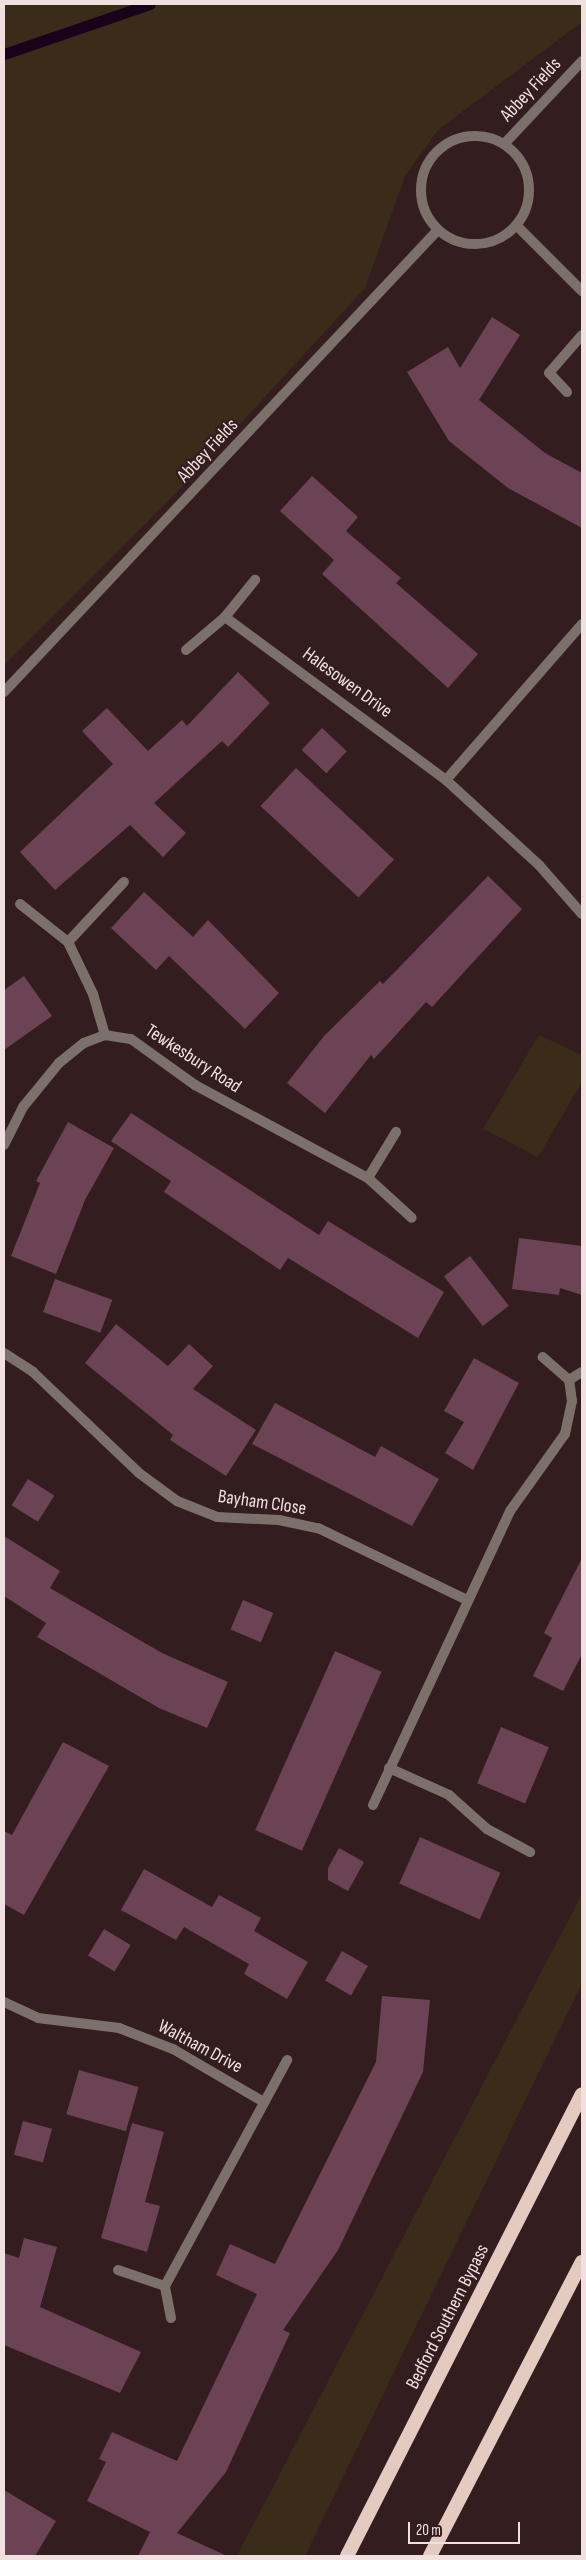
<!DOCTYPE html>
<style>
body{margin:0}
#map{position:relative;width:586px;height:2560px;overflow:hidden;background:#341d1e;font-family:"Sofia Sans Condensed",sans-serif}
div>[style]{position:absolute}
.green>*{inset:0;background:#3b2c19}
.stream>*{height:11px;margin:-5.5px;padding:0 5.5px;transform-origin:5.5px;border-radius:5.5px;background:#19031b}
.building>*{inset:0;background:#6b4355;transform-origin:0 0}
.service>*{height:10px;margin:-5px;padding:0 5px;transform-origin:5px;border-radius:5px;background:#7b706a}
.minor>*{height:10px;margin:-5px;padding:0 5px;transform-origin:5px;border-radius:5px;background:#7b706a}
.tertiary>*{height:10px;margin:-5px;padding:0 5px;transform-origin:5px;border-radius:5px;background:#7b706a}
.tertiary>.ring{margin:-5px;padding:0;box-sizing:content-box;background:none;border:10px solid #7b706a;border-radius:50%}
.trunk>*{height:14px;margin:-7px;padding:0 7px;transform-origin:7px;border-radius:7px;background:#e4cabf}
span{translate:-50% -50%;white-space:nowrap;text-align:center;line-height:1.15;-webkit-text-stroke:5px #341d1e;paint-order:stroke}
.street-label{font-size:19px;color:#f0e0e0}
.frame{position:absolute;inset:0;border:5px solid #f0e0e0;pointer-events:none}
.scale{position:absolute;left:408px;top:2522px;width:112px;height:22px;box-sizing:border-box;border:2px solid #f0e0e0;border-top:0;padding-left:6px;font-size:15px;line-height:18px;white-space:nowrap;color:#f0e0e0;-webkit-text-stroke:4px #341d1e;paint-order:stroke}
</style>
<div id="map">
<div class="green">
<div style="clip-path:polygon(4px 4px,582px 4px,582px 22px,438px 130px,405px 176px,365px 288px,185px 484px,4px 665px)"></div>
<div style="clip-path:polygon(539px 1035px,582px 1055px,582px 1082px,538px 1157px,483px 1129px)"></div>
<div style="clip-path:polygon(582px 1894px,582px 1983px,305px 2556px,237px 2556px)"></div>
</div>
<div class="stream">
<div style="left:4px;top:54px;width:154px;rotate:-18.9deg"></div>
</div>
<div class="building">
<div style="clip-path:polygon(492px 317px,520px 335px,479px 400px,545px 453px,582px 473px,582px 528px,508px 488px,449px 441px,407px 372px,448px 347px,460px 368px)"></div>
<div style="clip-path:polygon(312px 476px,358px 517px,346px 531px,401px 578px,396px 583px,478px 654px,448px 688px,322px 574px,334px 560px,280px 511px)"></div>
<div style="clip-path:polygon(238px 672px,270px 703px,228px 747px,222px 741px,154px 803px,186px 833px,163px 857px,130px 825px,55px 890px,20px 852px,113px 764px,82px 731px,107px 708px,148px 751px,182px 720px,187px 726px)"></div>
<div style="left:322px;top:728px;width:34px;height:30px;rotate:43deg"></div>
<div style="left:296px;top:768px;width:134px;height:52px;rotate:43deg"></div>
<div style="clip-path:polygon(488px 876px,522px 909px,432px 1007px,426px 1002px,374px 1059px,371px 1055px,325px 1113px,287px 1083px,324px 1036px,380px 981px,383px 984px)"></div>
<div style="clip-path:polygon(144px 892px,193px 937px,208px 920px,279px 993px,245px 1029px,169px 956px,156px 970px,111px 928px)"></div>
<div style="clip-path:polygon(24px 976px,52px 1016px,4px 1050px,4px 990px)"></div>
<div style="clip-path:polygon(131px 1113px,319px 1235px,328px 1221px,444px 1292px,418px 1338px,288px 1258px,280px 1270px,164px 1192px,171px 1181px,111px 1141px)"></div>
<div style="clip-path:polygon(68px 1122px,114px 1148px,85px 1200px,56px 1274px,11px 1256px,40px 1183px,36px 1181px)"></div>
<div style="clip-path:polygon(519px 1238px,582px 1246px,582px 1295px,560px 1288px,559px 1295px,512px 1289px)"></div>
<div style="left:470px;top:1256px;width:63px;height:33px;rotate:52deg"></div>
<div style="left:55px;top:1279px;width:61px;height:35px;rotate:20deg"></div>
<div style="clip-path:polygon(116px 1324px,168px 1366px,189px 1344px,213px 1366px,193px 1389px,256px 1430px,226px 1476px,170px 1440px,173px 1435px,85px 1363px)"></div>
<div style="clip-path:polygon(474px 1358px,519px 1383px,473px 1470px,445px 1453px,464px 1422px,444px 1411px)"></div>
<div style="clip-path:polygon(275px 1403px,375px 1457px,381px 1446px,439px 1479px,412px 1526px,252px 1444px)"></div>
<div style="left:28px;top:1479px;width:31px;height:31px;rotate:32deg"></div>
<div style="clip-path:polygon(4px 1536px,60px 1571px,50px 1588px,162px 1653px,228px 1682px,207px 1728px,159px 1708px,37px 1637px,46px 1623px,4px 1596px)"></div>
<div style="clip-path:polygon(582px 1558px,582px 1654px,563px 1691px,533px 1676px,552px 1638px,544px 1633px)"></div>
<div style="left:243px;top:1600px;width:33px;height:32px;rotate:23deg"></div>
<div style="left:335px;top:1651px;width:51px;height:196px;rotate:24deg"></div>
<div style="left:501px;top:1727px;width:52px;height:61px;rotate:23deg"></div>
<div style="clip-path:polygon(63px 1742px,109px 1766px,24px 1915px,4px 1904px,4px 1831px,12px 1835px)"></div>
<div style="left:420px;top:1837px;width:88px;height:51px;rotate:24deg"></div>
<div style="clip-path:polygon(339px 1848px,364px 1862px,348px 1891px,328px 1880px,328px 1868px)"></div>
<div style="clip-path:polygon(144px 1869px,212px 1907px,219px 1895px,261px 1918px,254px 1931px,308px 1962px,287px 1999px,244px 1974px,249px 1964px,184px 1927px,176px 1940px,121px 1910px)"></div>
<div style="left:104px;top:1929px;width:31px;height:31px;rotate:31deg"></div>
<div style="left:342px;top:1951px;width:30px;height:34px;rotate:30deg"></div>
<div style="clip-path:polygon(382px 1996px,430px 2000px,423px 2072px,338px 2250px,283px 2330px,290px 2333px,226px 2472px,177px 2533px,227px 2556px,138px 2556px,150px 2532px,87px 2501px,106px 2462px,99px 2459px,112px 2432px,177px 2461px,257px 2294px,216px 2275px,230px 2244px,275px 2264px,376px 2062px)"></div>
<div style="left:79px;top:2070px;width:62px;height:46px;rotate:16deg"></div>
<div style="left:23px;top:2121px;width:30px;height:35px;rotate:15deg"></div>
<div style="clip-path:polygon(132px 2123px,164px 2132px,145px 2202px,160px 2206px,147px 2252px,101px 2238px)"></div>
<div style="clip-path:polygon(24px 2238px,57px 2247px,40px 2307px,141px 2352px,120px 2393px,4px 2345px,4px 2253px,19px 2258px)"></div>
<div style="clip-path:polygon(4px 2490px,56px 2521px,35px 2556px,4px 2556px)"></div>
</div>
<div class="service">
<div style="left:567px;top:392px;width:26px;rotate:-133deg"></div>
<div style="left:549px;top:373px;width:50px;rotate:-49deg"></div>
<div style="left:20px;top:904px;width:61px;rotate:38.4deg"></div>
<div style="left:68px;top:942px;width:58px;rotate:64.3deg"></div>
<div style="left:93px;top:994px;width:43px;rotate:73.7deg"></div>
<div style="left:68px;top:942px;width:82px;rotate:-47deg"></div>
<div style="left:449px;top:1795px;width:51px;rotate:41.8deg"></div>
<div style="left:487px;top:1829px;width:49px;rotate:28.1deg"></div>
</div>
<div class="minor">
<div style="left:518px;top:227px;width:91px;rotate:45deg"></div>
<div style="left:225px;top:617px;width:275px;rotate:36.4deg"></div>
<div style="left:446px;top:780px;width:126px;rotate:42.4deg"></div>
<div style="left:539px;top:865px;width:65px;rotate:48.7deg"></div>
<div style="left:186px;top:650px;width:51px;rotate:-40.2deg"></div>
<div style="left:225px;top:617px;width:48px;rotate:-51deg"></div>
<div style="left:446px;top:780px;width:207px;rotate:-48.9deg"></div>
<div style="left:4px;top:1145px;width:42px;rotate:-63.4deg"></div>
<div style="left:23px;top:1107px;width:57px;rotate:-50.7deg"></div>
<div style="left:59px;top:1063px;width:32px;rotate:-39deg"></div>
<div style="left:84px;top:1043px;width:22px;rotate:-21deg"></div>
<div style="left:105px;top:1035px;width:26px;rotate:9deg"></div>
<div style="left:131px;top:1039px;width:79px;rotate:35.7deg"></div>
<div style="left:195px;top:1085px;width:196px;rotate:28.3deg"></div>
<div style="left:368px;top:1178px;width:59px;rotate:42.3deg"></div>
<div style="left:368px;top:1178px;width:54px;rotate:-58.7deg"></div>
<div style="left:4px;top:1353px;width:35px;rotate:33deg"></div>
<div style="left:33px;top:1372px;width:146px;rotate:43.6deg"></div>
<div style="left:139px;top:1473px;width:47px;rotate:36.4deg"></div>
<div style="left:177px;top:1501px;width:43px;rotate:21.8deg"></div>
<div style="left:217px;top:1517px;width:62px;rotate:2.8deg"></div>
<div style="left:279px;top:1520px;width:40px;rotate:12deg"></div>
<div style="left:318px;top:1528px;width:165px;rotate:25.8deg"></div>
<div style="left:569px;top:1380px;width:15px;rotate:-32deg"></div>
<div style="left:389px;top:1768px;width:66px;rotate:24.2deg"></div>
<div style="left:373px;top:1805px;width:324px;rotate:-65deg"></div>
<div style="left:510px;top:1511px;width:95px;rotate:-54.5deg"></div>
<div style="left:565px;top:1434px;width:34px;rotate:-78deg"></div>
<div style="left:572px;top:1401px;width:21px;rotate:-98deg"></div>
<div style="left:569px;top:1380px;width:35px;rotate:-139deg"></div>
<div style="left:4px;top:2002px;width:38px;rotate:25deg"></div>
<div style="left:38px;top:2018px;width:82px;rotate:7deg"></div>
<div style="left:119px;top:2028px;width:58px;rotate:21.3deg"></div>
<div style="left:173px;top:2049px;width:103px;rotate:30.3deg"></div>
<div style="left:118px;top:2270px;width:50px;rotate:18.8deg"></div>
<div style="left:171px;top:2318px;width:33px;rotate:-101deg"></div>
<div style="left:165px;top:2286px;width:257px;rotate:-61.6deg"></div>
</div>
<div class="tertiary">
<div class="ring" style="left:421px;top:136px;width:98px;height:98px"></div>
<div style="left:506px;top:142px;width:111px;rotate:-46.8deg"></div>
<div style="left:4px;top:692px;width:631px;rotate:-46.8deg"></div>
</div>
<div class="trunk">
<div style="left:347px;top:2556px;width:518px;rotate:-63.04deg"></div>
<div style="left:430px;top:2556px;width:331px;rotate:-62.7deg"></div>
</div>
<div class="street-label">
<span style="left:531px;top:90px;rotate:-47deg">Abbey Fields</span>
<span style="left:208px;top:451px;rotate:-47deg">Abbey Fields</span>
<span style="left:347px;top:683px;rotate:36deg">Halesowen Drive</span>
<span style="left:193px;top:1059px;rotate:33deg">Tewkesbury Road</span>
<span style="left:262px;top:1503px;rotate:8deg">Bayham Close</span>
<span style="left:200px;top:2047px;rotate:28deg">Waltham Drive</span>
<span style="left:448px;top:2317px;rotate:-63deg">Bedford Southern Bypass</span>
</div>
<div class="frame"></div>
<div class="scale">20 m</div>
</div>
